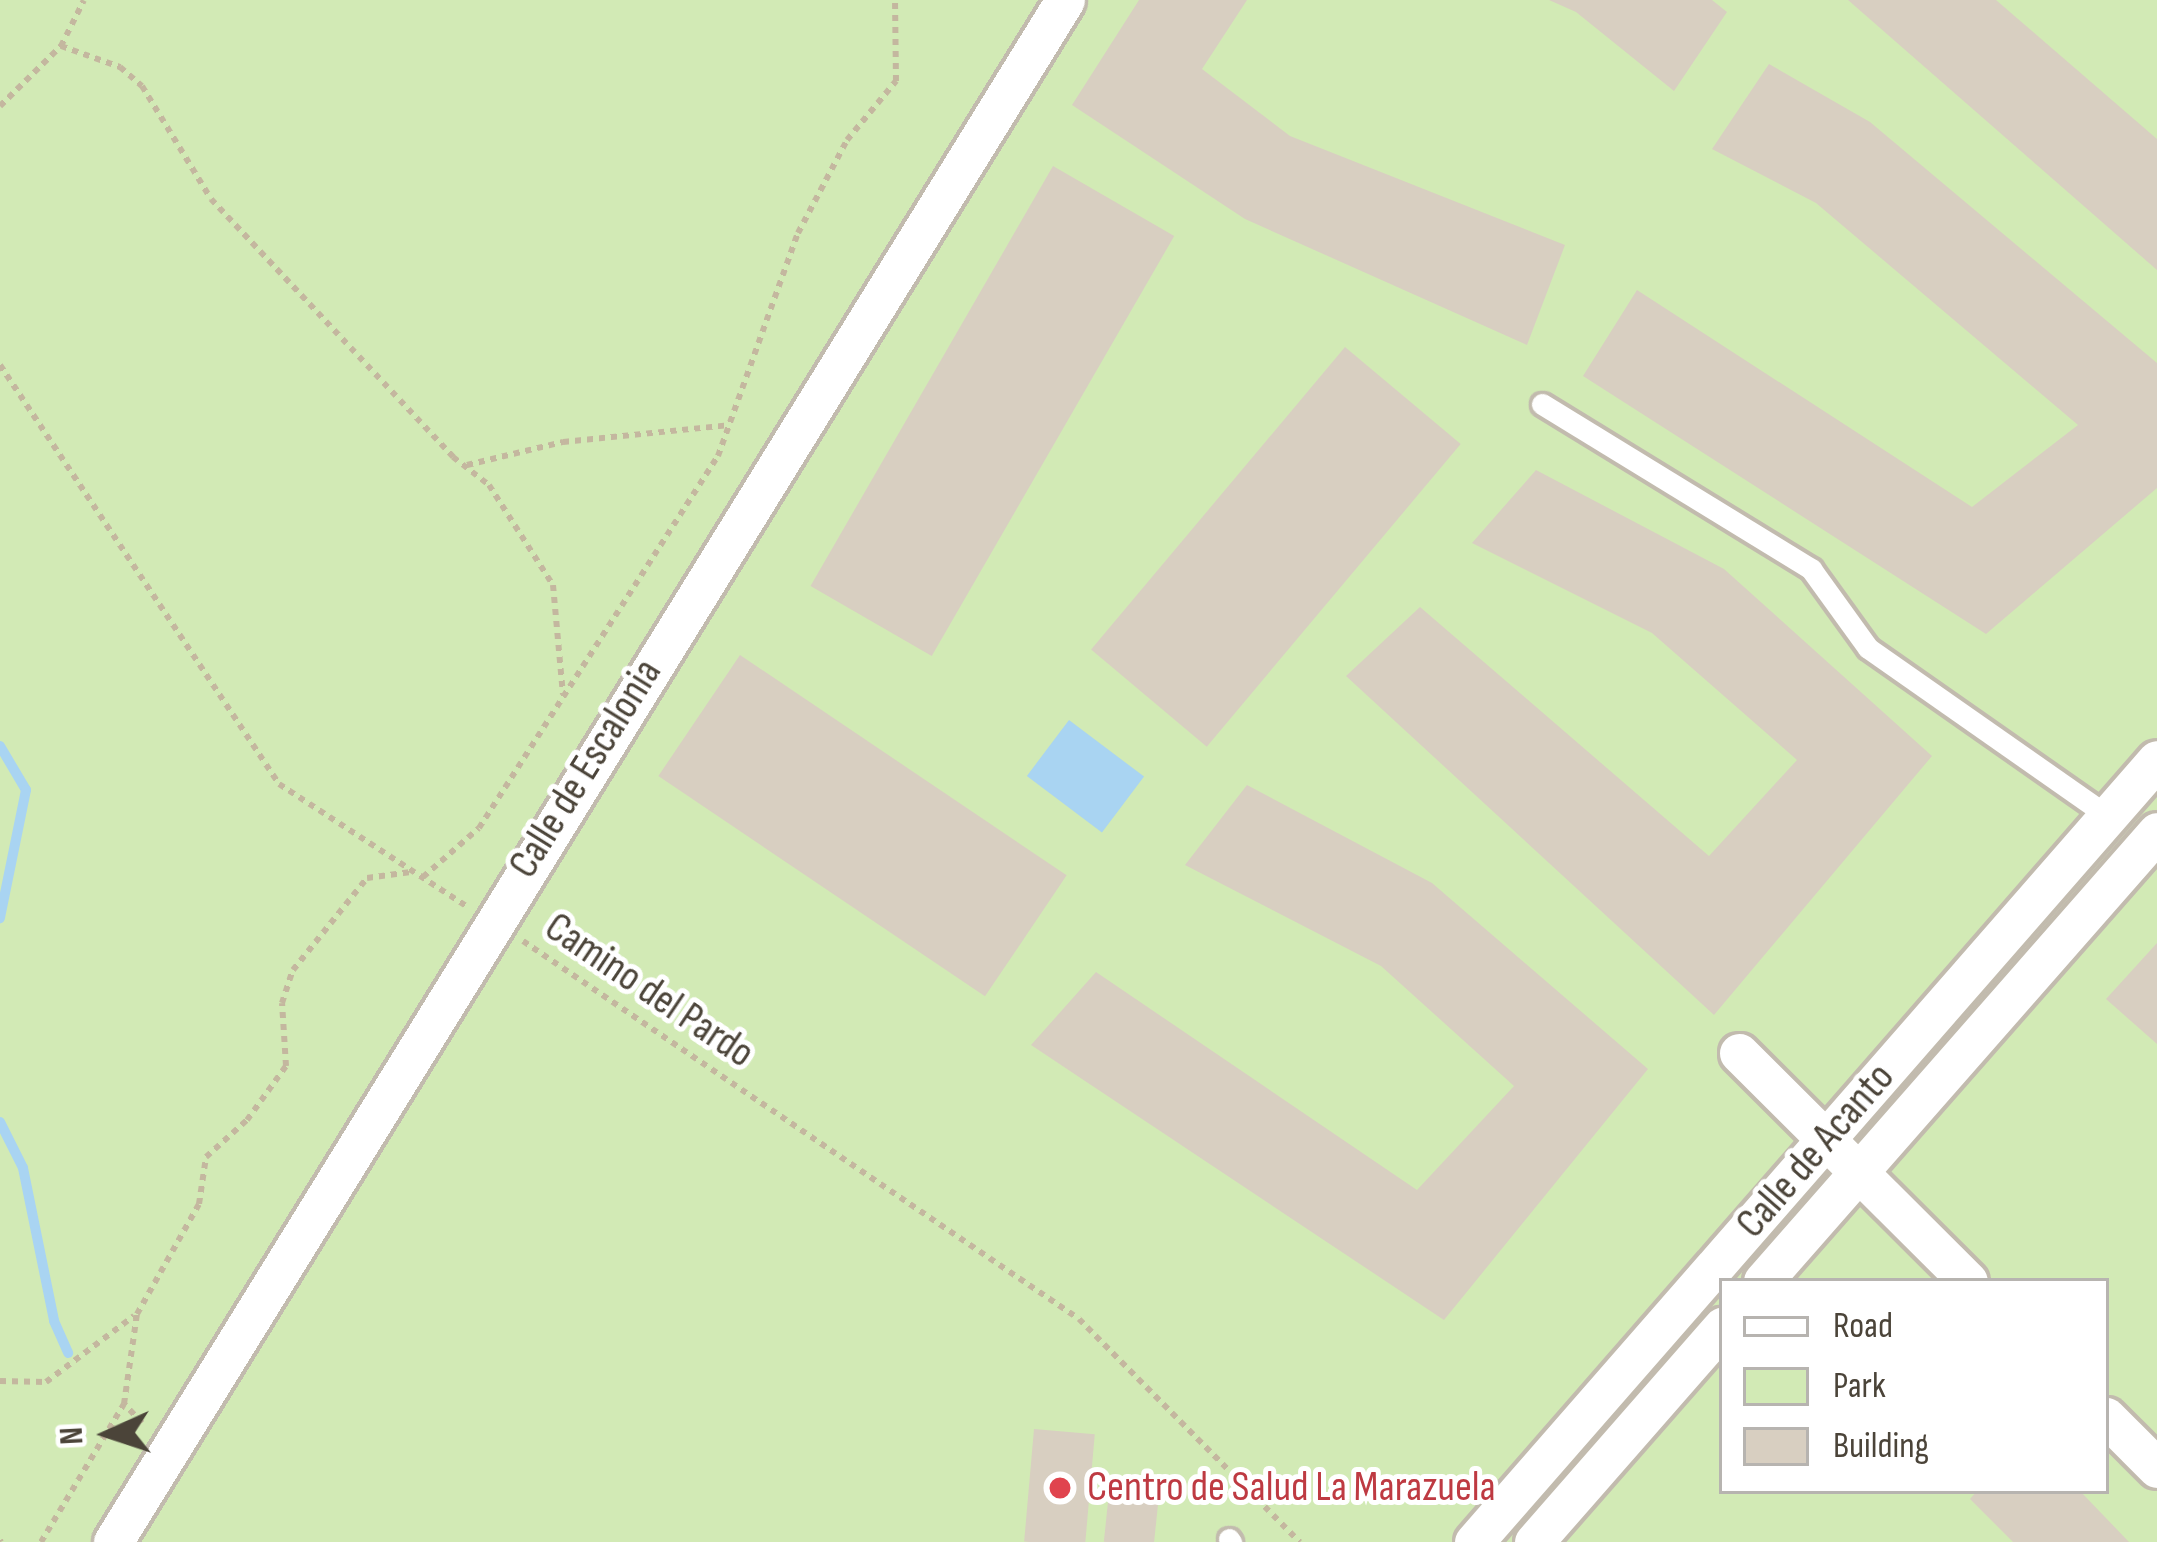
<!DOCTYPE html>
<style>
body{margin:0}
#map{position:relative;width:2157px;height:1542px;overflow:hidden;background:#f6f3ec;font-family:"Sofia Sans Condensed",sans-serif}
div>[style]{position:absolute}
.green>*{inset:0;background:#d2eab5}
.water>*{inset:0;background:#a9d4f2;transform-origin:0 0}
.stream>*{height:10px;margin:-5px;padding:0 5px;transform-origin:5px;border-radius:5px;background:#a9d4f2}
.building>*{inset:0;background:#d8cfc1;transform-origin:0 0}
.path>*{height:6px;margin-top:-3px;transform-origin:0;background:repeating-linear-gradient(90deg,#c4b79f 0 6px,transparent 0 12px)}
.roads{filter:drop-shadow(3px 0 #c2bbae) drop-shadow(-3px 0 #c2bbae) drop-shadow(0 3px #c2bbae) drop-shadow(0 -3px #c2bbae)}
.lane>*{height:21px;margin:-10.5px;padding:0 10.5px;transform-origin:10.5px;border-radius:10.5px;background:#fff}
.street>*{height:39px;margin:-19.5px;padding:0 19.5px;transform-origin:19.5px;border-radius:19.5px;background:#fff}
.dots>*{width:33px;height:33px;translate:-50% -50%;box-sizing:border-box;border:6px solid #fff;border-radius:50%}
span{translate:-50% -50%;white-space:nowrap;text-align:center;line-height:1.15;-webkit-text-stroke:10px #fff;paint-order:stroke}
.street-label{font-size:42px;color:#4b4439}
.health-label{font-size:42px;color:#be3a42}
.left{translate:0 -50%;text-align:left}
.legend{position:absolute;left:1719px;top:1278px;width:390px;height:216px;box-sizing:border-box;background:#fff;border:3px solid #b7b4b0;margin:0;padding:15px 21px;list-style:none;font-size:36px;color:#4b4439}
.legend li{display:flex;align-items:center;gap:24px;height:60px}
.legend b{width:60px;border:3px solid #b7b4b0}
.north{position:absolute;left:48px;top:1374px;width:120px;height:120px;-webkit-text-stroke:9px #fff;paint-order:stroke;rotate:267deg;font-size:33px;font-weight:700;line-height:48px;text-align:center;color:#4b4439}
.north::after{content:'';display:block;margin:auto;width:42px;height:54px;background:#4b4439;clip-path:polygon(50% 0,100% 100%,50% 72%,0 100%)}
</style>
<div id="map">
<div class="green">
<div style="clip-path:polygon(evenodd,0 0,2157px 0,2157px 1542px,0 1542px,0 0,1722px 1281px,2106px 1281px,2106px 1491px,1722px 1491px,1722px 1281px)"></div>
</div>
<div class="water">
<div style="left:1069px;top:720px;width:94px;height:70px;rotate:37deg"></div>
</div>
<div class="stream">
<div style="left:0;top:746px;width:51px;rotate:59.4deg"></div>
<div style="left:26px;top:790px;width:131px;rotate:101.5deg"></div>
<div style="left:0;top:1122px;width:51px;rotate:63.4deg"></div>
<div style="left:23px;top:1168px;width:156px;rotate:78.5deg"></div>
<div style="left:54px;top:1321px;width:35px;rotate:66deg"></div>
</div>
<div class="building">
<div style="clip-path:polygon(1139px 0,1247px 0,1202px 69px,1290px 136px,1565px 245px,1527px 345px,1245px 219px,1072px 105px)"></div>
<div style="clip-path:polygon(1549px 0,1712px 0,1727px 12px,1674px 91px,1576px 12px)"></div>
<div style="clip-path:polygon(1848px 0,1996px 0,2157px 139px,2157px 270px)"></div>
<div style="clip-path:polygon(1769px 64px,1870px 122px,2157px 363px,2157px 488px,1986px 634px,1583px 376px,1637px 290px,1972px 507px,2078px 425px,1816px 203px,1712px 149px)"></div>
<div style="left:1053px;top:166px;width:140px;height:485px;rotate:30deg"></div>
<div style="left:1345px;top:347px;width:151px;height:395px;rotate:40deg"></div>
<div style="clip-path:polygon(1536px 470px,1724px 569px,1932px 756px,1714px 1015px,1346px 676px,1420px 607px,1709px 856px,1797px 760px,1652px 633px,1472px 543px)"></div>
<div style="left:740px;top:655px;width:394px;height:146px;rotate:34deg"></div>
<div style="clip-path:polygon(1247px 785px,1432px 883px,1648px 1069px,1444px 1320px,1031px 1045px,1096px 972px,1417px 1190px,1514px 1086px,1381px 966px,1185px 865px)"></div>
<div style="clip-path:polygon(2157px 943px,2157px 1044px,2106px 999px)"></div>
<div style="left:1034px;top:1429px;width:61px;height:113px;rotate:5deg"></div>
<div style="left:1110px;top:1483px;width:50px;height:59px;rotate:6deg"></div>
<div style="clip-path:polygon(1977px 1491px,2080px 1491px,2129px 1542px,2013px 1542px,1970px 1499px)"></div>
</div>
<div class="path">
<div style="left:61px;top:46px;width:63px;rotate:19.6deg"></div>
<div style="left:120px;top:67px;width:29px;rotate:41deg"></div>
<div style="left:142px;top:86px;width:132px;rotate:58.6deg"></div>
<div style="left:211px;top:199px;width:354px;rotate:46.8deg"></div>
<div style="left:453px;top:457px;width:46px;rotate:37.9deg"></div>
<div style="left:489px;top:485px;width:119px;rotate:57.4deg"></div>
<div style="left:553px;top:585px;width:110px;rotate:84.8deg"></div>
<div style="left:0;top:106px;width:86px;rotate:-44.5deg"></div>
<div style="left:61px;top:46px;width:51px;rotate:-63.4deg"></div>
<div style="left:0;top:365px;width:503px;rotate:56.34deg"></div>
<div style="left:279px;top:784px;width:223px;rotate:33.1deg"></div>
<div style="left:467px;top:465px;width:99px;rotate:-13.5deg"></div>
<div style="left:563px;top:442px;width:167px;rotate:-5.8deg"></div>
<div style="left:423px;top:877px;width:74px;rotate:-41.2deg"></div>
<div style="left:479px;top:828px;width:442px;rotate:-57.3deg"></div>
<div style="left:718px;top:456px;width:237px;rotate:-70.3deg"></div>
<div style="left:798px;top:233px;width:105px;rotate:-62.2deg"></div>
<div style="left:847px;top:140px;width:77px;rotate:-50.3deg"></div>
<div style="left:896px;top:81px;width:81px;rotate:-90.7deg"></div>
<div style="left:523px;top:941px;width:672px;rotate:34.21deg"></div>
<div style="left:1079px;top:1319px;width:314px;rotate:45.3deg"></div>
<div style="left:0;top:1381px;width:46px;rotate:1.2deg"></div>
<div style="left:46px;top:1382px;width:110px;rotate:-36.9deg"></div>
<div style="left:142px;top:1423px;width:26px;rotate:-133deg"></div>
<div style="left:124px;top:1404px;width:91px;rotate:-81.8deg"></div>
<div style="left:137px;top:1314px;width:126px;rotate:-60.6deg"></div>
<div style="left:199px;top:1204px;width:48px;rotate:-81.5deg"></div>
<div style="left:206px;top:1157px;width:55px;rotate:-42.1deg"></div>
<div style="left:247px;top:1120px;width:67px;rotate:-54.2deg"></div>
<div style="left:286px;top:1066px;width:63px;rotate:-93.6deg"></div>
<div style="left:282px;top:1003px;width:35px;rotate:-72deg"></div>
<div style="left:293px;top:970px;width:118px;rotate:-51.2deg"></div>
<div style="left:367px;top:878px;width:44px;rotate:-7.8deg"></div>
<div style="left:0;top:1540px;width:2px;rotate:63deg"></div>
<div style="left:41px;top:1542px;width:161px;rotate:-59deg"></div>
</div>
<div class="roads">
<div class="lane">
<div style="left:1542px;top:404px;width:316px;rotate:31.5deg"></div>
<div style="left:1811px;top:569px;width:97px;rotate:54.2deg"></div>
<div style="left:1868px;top:648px;width:293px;rotate:35deg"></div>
<div style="left:1229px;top:1539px;width:4px;rotate:56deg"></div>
</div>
<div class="street">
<div style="left:1739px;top:1053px;width:323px;rotate:44.9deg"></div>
<div style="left:1763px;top:1281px;width:597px;rotate:-48.73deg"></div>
<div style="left:2106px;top:1417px;width:72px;rotate:45deg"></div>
<div style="left:113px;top:1542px;width:1812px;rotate:-58.31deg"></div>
<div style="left:1474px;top:1542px;width:1038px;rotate:-48.87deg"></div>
<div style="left:1534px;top:1542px;width:286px;rotate:-48.8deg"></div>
</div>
</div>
<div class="dots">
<div style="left:1060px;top:1488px;background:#e0444e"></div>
</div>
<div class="street-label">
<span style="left:586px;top:769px;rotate:-58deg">Calle de Escalonia</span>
<span style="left:649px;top:991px;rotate:34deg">Camino del Pardo</span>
<span style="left:1816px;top:1151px;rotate:-49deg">Calle de Acanto</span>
</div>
<div class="health-label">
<span class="left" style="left:1087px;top:1488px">Centro de Salud La Marazuela</span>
</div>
<ul class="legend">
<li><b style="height:15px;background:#fff"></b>Road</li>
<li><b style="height:33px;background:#d2eab5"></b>Park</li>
<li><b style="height:33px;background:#d8cfc1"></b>Building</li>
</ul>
<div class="north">N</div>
</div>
